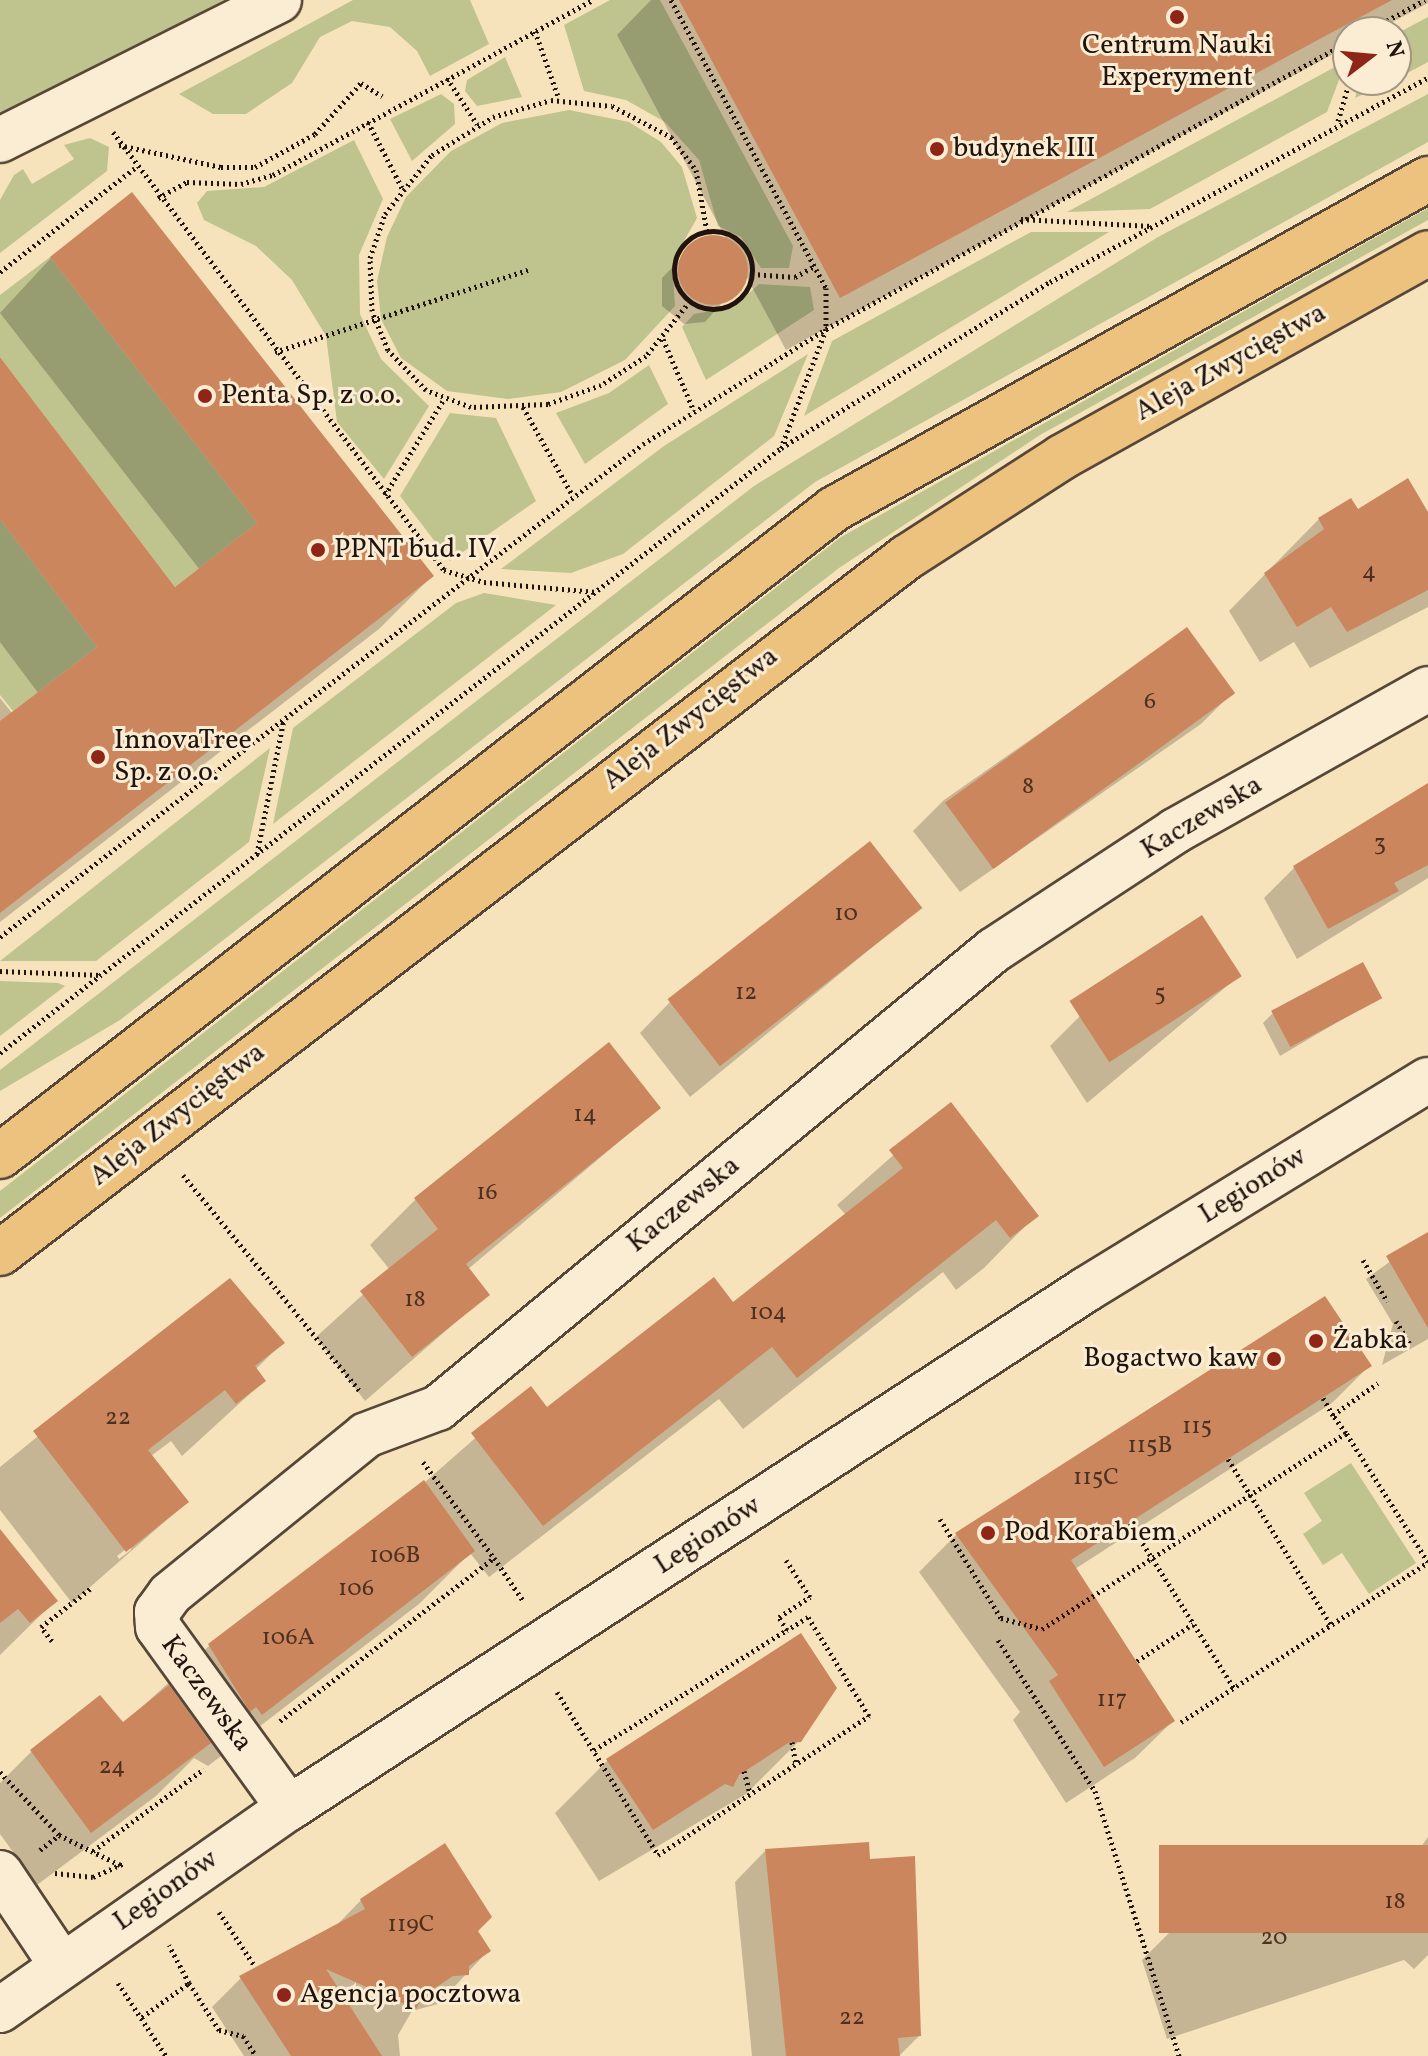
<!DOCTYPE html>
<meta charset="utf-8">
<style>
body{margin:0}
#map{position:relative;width:1428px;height:2056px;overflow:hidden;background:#f7e3bb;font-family:Vollkorn,serif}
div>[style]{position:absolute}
.green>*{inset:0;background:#bfc38e}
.shadow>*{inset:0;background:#0003}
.building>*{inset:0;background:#cb865d;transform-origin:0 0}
.round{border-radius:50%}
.path>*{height:5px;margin-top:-2.5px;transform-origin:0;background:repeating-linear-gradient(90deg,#21130d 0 2px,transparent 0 6px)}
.path>.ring{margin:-2.5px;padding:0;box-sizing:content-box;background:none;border:5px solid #21130d;border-radius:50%}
.roads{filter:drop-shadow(2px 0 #564738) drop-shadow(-2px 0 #564738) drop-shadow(0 2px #564738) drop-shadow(0 -2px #564738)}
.minor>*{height:44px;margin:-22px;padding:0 22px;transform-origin:22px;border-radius:22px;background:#faedd3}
.major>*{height:44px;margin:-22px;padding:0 22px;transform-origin:22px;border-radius:22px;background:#ecc27e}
.dots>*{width:22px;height:22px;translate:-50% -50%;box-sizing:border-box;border:4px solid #faedd3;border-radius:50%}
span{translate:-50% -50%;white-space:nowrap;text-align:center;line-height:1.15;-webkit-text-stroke:6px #faedd3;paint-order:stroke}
.number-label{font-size:24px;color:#4c3021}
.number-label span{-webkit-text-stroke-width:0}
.poi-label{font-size:28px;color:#21130d}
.left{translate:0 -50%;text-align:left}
.right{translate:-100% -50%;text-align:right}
.street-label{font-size:28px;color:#21130d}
.north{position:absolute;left:1332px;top:16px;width:80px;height:80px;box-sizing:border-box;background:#faedd3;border:2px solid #a39684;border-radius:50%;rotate:74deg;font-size:22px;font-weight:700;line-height:32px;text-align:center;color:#21130d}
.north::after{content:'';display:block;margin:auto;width:28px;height:36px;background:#8f2418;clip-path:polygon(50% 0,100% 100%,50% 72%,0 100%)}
</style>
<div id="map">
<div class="green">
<div style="clip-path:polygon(0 0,224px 0,0 120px)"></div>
<div style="clip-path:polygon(353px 0,470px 0,489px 44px,430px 76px,417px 51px,390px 27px,352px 21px,320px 37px,292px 83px,246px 114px,213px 114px,179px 94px)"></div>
<div style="clip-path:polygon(610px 0,660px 0,793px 246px,789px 268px,761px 268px,741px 237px,718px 226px,699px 160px,665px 122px,626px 100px,584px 91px,564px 25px)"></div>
<div style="clip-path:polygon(1428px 17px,1428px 62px,1396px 79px,1396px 34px)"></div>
<div style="clip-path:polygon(505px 57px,522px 97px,477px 106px,465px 91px,467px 80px)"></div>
<div style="clip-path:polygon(1346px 61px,1327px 112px,1150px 209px,1067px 212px)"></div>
<div style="clip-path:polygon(1360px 80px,1394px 80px,1355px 98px)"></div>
<div style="clip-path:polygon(441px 94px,454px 104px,455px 124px,412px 161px,390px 119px)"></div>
<div style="clip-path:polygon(1428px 94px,1428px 142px,815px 482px,120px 1020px,0 1091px,0 1070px,754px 486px,1158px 237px)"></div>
<div style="clip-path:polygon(569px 110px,629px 122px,661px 142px,682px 167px,697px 218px,672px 262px,675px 306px,625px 360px,561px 392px,508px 399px,447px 391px,401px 358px,381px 319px,377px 281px,387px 237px,406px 197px,451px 151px,502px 123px)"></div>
<div style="clip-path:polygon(90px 138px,109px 147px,107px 171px,0 253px,0 200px,14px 175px,23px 169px,32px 184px,74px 159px,64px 145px)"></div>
<div style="clip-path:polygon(354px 140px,383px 199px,359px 255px,360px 314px,381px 359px,429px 406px,384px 479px,337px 422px,326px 336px,292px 280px,256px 246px,204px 220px,197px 203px,207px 191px,264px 187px)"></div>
<div style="clip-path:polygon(1428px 208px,1428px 220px,1040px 435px,839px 568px,0 1218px,0 1191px,841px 537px)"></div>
<div style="clip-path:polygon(1031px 232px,1109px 232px,804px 416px,832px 341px)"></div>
<div style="clip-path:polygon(50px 257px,257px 523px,175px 587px,0 357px,0 295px)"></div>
<div style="clip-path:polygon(759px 284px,810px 287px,814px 310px,706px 380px,682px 327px,694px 314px,734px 307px)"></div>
<div style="clip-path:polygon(808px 354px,774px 436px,623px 554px,571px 573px,501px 569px,664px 446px)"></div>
<div style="clip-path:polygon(649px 365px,668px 404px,585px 464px,556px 413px,609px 393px)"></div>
<div style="clip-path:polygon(450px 413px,496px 418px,536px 501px,450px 561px,400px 496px)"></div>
<div style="clip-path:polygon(0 519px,97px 647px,13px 711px,0 695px)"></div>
<div style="clip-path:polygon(484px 593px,556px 605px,273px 824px,293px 728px,456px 603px)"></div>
<div style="clip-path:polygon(270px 748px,249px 842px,96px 961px,0 961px)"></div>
<div style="clip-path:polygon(0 981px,58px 983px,65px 986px,0 1036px)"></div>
<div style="clip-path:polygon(1351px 1463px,1416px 1563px,1369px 1594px,1342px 1553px,1323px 1565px,1303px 1534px,1322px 1521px,1304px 1493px)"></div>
</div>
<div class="shadow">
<div style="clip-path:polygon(651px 0,1428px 0,1428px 3px,1374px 32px,1348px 32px,1348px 46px,786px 350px,746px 276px,705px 322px,684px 324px,662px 306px,662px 278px,699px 240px,729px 244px,617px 35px)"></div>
<div style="clip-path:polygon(51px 258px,432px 576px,379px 629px,0 922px,0 698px,13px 714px,39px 694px,0 642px,0 361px,174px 590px,200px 570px,0 313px)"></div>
<div style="clip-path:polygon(1319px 519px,1428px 519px,1428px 607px,1310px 668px,1294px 642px,1260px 662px,1229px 611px)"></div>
<div style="clip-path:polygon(1187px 630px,1232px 693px,1201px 724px,960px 892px,913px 831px,944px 800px)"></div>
<div style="clip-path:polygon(1428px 785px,1428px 878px,1297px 959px,1264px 898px,1295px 867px)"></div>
<div style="clip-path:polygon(920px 908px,690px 1097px,640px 1033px,670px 1002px)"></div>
<div style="clip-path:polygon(1239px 976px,1087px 1103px,1050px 1046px,1081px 1015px)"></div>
<div style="clip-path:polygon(1380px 997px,1280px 1056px,1263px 1023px,1273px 1013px)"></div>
<div style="clip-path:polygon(609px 1045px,659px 1108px,467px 1270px,487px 1295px,365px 1401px,316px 1337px,390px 1270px,370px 1245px,415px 1200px)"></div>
<div style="clip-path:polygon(950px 1105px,1036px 1215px,984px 1268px,956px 1290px,943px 1272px,743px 1429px,719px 1399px,489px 1577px,470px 1553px,419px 1604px,208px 1766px,194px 1758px,156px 1796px,37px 1885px,0 1834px,0 1783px,31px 1752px,99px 1697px,122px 1725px,209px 1646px,424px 1483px,531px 1389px,547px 1410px,732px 1304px,846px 1215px,837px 1205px)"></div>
<div style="clip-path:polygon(1428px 1234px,1428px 1339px,1382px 1365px,1393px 1324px,1366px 1279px)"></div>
<div style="clip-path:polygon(evenodd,229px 1281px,282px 1343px,255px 1370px,264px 1381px,182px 1456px,171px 1441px,151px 1456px,187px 1502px,72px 1603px,0 1510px,0 1467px,229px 1281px,131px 1545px,131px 1550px,119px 1559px,117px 1556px,131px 1545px)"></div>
<div style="clip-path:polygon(1325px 1298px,1369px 1366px,1332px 1403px,1075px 1569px,1173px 1721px,1135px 1758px,1066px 1803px,1013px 1720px,1020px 1712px,919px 1572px,956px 1535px)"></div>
<div style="clip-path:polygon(0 1530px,55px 1601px,0 1655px)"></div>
<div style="clip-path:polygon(800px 1740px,746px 1794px,599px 1881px,555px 1813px,608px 1760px)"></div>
<div style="clip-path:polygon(1428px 1837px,1428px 1955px,1414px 1969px,1404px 1960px,1167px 2039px,1142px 1960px,1173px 1929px,1418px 1851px)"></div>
<div style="clip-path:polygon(765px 1851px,869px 1861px,919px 2036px,899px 2056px,752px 2056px,735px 1882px)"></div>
<div style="clip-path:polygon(361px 1900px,476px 1931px,488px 1951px,438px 2004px,412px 2011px,398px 2035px,400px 2056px,244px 2056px,212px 2007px,241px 1978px,334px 1928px)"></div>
</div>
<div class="building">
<div style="clip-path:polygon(679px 0,1392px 0,840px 298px)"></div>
<div style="clip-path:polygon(132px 192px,434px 576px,0 913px,0 721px,97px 647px,0 519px,0 357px,175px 587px,257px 523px,50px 257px)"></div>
<div class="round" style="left:678px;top:235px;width:70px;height:70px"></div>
<div style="clip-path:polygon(1408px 478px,1428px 512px,1428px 590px,1347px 632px,1331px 607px,1297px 627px,1264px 573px,1324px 529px,1318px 518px,1351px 498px,1358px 509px)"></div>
<div style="left:1187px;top:627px;width:82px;height:299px;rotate:54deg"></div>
<div style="clip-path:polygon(1428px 783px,1428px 865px,1394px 883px,1399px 891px,1328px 929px,1293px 866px)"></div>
<div style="left:870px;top:841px;width:85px;height:257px;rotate:52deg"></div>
<div style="left:1202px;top:915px;width:73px;height:158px;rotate:57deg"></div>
<div style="left:1363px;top:962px;width:41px;height:104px;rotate:62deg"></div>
<div style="clip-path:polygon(609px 1042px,661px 1108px,466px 1264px,490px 1295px,412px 1357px,360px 1291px,438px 1229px,414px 1198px)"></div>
<div style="clip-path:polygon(951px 1102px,1039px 1216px,1010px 1238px,996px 1220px,797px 1378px,772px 1347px,543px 1526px,471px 1433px,531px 1386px,547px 1407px,714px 1277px,733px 1302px,903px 1168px,889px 1150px)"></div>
<div style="clip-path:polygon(1428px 1232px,1428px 1328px,1386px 1256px)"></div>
<div style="clip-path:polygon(230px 1278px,285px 1343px,255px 1366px,266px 1381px,236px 1404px,225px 1390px,148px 1450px,189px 1502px,126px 1552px,33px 1431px)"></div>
<div style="clip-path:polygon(1325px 1296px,1372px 1366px,1071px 1560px,1175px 1721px,1104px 1767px,1049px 1681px,1058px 1675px,955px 1533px)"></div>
<div style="clip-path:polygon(424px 1480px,475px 1551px,262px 1715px,256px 1707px,250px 1712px,208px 1644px)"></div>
<div style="clip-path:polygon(0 1529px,58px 1601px,30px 1623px,18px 1609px,0 1623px)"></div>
<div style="clip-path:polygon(801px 1633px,837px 1688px,801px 1742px,788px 1743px,739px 1775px,733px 1787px,725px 1784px,653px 1830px,606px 1759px)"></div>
<div style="clip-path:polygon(169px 1685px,211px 1743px,91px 1833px,30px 1750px,100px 1695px,123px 1722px)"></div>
<div style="clip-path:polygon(869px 1842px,870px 1859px,915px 1856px,921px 2036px,898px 2038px,900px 2056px,786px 2056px,765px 1849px)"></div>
<div style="clip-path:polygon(445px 1843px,492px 1917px,478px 1931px,491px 1951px,469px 1966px,469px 1975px,453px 1976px,423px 1996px,416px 2009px,326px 1969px,382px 2056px,291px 2056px,239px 1976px,365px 1909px,360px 1899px)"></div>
<div style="left:1428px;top:1845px;width:88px;height:269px;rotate:90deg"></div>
</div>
<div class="path">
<div style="left:671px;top:0;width:327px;rotate:61.7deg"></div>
<div style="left:826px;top:288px;width:41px;rotate:90deg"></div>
<div style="left:826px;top:329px;width:127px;rotate:110.7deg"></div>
<div style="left:535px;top:31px;width:72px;rotate:70.6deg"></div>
<div style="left:1366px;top:32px;width:67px;rotate:-28.5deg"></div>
<div style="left:447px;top:78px;width:55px;rotate:56.9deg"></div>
<div style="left:1338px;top:121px;width:43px;rotate:-73.7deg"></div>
<div style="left:368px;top:122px;width:74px;rotate:62.7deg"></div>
<div style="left:113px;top:132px;width:549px;rotate:52.92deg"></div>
<div style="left:444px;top:570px;width:42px;rotate:16.7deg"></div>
<div style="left:484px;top:582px;width:113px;rotate:5.1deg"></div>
<div style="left:119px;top:145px;width:104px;rotate:12.2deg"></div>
<div style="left:221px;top:167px;width:34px"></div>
<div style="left:255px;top:167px;width:68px;rotate:-28.8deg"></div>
<div style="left:315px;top:134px;width:69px;rotate:-48deg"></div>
<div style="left:361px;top:83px;width:25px;rotate:32deg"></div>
<div style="left:158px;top:198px;width:33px;rotate:-29deg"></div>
<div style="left:187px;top:182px;width:54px;rotate:2.1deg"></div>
<div style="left:241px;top:184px;width:33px;rotate:-16deg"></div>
<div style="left:273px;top:175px;width:364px;rotate:-28.7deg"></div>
<div style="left:1021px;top:219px;width:130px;rotate:3.1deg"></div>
<div class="ring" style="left:674px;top:231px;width:73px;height:73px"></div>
<div style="left:0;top:272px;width:170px;rotate:-37.6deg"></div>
<div style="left:752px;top:274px;width:43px;rotate:4deg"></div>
<div style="left:795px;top:277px;width:23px;rotate:-29deg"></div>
<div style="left:690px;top:301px;width:70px;rotate:128.7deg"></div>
<div style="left:646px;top:356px;width:54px;rotate:147.2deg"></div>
<div style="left:601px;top:385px;width:56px;rotate:160.3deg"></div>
<div style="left:548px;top:404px;width:77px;rotate:177.8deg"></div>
<div style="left:471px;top:407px;width:48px;rotate:-159.3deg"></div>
<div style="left:426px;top:390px;width:55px;rotate:-133.5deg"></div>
<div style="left:388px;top:350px;width:42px;rotate:-112.3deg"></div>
<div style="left:372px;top:311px;width:53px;rotate:-92.2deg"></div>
<div style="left:370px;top:258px;width:46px;rotate:-71.2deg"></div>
<div style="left:385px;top:214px;width:75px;rotate:-51.5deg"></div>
<div style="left:432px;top:155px;width:72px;rotate:-31.9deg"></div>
<div style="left:493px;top:117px;width:60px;rotate:-16.3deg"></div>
<div style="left:551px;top:100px;width:61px;rotate:5.6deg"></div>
<div style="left:612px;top:106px;width:67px;rotate:27.7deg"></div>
<div style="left:671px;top:137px;width:41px;rotate:52.9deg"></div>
<div style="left:696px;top:170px;width:63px;rotate:79.9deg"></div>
<div style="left:663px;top:339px;width:78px;rotate:66.7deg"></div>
<div style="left:275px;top:352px;width:266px;rotate:-18deg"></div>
<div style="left:523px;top:407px;width:102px;rotate:60.7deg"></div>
<div style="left:385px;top:495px;width:113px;rotate:-58.4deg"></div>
<div style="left:257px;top:854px;width:138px;rotate:-78.7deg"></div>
<div style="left:0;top:937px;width:810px;rotate:-37.48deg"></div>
<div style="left:643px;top:444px;width:216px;rotate:-32.1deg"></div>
<div style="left:826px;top:329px;width:596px;rotate:-28.8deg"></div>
<div style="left:0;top:971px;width:101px;rotate:2.3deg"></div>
<div style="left:0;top:1053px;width:988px;rotate:-37.76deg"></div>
<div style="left:781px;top:448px;width:316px;rotate:-31.7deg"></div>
<div style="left:1050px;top:282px;width:430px;rotate:-28.4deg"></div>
<div style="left:183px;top:1175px;width:278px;rotate:50.7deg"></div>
<div style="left:1363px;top:1260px;width:48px;rotate:59.7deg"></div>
<div style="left:1396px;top:1321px;width:26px;rotate:59deg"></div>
<div style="left:1323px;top:1398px;width:20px;rotate:60deg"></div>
<div style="left:1228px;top:1459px;width:195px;rotate:58.2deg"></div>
<div style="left:423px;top:1462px;width:119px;rotate:53.5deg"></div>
<div style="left:940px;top:1519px;width:116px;rotate:58.4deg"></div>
<div style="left:1001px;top:1618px;width:42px;rotate:15deg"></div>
<div style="left:1042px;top:1629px;width:362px;rotate:-32.8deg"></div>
<div style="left:1346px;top:1433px;width:22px;rotate:-126deg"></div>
<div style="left:1333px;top:1415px;width:55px;rotate:-35.4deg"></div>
<div style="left:1130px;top:1523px;width:195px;rotate:57.8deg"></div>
<div style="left:998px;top:1640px;width:179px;rotate:57.3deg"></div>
<div style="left:1095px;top:1791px;width:278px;rotate:72.4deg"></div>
<div style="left:52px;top:1641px;width:18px;rotate:-128deg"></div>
<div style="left:41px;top:1627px;width:63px;rotate:-38deg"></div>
<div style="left:1137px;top:1661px;width:67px;rotate:-33.5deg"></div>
<div style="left:557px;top:1692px;width:192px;rotate:58.2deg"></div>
<div style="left:658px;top:1855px;width:253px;rotate:-33.4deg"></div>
<div style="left:869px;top:1716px;width:116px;rotate:-121.6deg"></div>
<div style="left:808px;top:1617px;width:25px;rotate:148deg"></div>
<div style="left:280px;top:1721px;width:269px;rotate:-37.3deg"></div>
<div style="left:494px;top:1558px;width:53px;rotate:55.7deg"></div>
<div style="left:1181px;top:1722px;width:294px;rotate:-32.9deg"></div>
<div style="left:1428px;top:1562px;width:153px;rotate:-122.4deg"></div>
<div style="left:792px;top:1742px;width:22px;rotate:80deg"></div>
<div style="left:594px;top:1750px;width:227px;rotate:-31.9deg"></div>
<div style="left:787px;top:1630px;width:15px;rotate:-122deg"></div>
<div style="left:779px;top:1617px;width:37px;rotate:-33deg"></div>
<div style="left:810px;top:1597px;width:44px;rotate:-123deg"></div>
<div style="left:744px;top:1771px;width:23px;rotate:75deg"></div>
<div style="left:0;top:1772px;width:86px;rotate:46.9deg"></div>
<div style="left:59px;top:1835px;width:68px;rotate:26.2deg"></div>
<div style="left:40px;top:1850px;width:24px;rotate:-38deg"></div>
<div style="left:93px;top:1851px;width:138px;rotate:-36.5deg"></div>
<div style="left:55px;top:1873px;width:38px;rotate:6deg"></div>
<div style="left:93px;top:1877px;width:35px;rotate:-24deg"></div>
<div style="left:219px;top:1912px;width:64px;rotate:56.6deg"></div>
<div style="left:118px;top:1983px;width:87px;rotate:56.7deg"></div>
<div style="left:189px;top:1983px;width:56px;rotate:57.4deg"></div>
<div style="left:219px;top:2030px;width:25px;rotate:14deg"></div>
<div style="left:243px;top:2036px;width:24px;rotate:57deg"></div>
<div style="left:142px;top:2017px;width:58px;rotate:-35.9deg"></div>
<div style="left:189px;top:1983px;width:43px;rotate:-117.8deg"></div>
</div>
<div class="roads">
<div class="minor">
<div style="left:0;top:140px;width:312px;rotate:-26.6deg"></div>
<div style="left:289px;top:1808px;width:223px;rotate:-125.9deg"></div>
<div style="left:158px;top:1627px;width:15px;rotate:-94deg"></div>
<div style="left:157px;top:1612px;width:22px;rotate:-54deg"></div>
<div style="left:170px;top:1594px;width:252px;rotate:-39deg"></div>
<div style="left:366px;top:1435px;width:77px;rotate:-20.6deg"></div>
<div style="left:438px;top:1408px;width:720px;rotate:-39.48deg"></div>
<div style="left:994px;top:950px;width:217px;rotate:-33.3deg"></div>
<div style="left:1175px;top:831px;width:290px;rotate:-29.3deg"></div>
<div style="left:0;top:1873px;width:110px;rotate:56.2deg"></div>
<div style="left:0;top:2010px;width:353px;rotate:-35deg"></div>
<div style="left:289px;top:1808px;width:950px;rotate:-33.05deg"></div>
<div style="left:1085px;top:1290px;width:402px;rotate:-31.5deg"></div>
</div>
<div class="major">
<div style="left:0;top:1156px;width:1056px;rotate:-37.8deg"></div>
<div style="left:834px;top:509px;width:680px;rotate:-29.05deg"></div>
<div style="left:0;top:1253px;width:1143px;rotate:-37.5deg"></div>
<div style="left:907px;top:557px;width:184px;rotate:-32.8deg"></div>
<div style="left:1062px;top:457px;width:419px;rotate:-29.1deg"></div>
</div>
</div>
<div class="dots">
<div style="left:1177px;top:17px;background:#8f2418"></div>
<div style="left:937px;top:149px;background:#8f2418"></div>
<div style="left:205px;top:396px;background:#8f2418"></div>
<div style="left:318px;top:550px;background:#8f2418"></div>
<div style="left:98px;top:757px;background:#8f2418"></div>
<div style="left:1316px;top:1341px;background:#8f2418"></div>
<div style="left:1274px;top:1359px;background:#8f2418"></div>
<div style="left:988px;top:1533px;background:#8f2418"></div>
<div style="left:284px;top:1995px;background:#8f2418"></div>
</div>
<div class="number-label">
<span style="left:1369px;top:573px">4</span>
<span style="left:1150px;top:703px">6</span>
<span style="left:1028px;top:788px">8</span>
<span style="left:1380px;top:845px">3</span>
<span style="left:846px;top:915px">10</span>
<span style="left:746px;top:994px">12</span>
<span style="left:1160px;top:995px">5</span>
<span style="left:585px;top:1116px">14</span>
<span style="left:487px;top:1194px">16</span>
<span style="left:415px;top:1301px">18</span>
<span style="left:768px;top:1314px">104</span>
<span style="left:118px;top:1419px">22</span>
<span style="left:1197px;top:1428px">115</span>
<span style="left:1150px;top:1447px">115B</span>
<span style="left:1096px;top:1479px">115C</span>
<span style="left:395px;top:1557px">106B</span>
<span style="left:356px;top:1590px">106</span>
<span style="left:288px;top:1639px">106A</span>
<span style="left:1112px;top:1701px">117</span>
<span style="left:112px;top:1768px">24</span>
<span style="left:1395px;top:1903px">18</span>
<span style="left:411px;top:1926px">119C</span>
<span style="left:1274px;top:1939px">20</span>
<span style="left:852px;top:2019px">22</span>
</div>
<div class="poi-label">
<span style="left:1177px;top:62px">Centrum Nauki<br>Experyment</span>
<span class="left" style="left:953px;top:149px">budynek III</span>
<span class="left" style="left:221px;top:396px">Penta Sp. z o.o.</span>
<span class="left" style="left:334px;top:550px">PPNT bud. IV</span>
<span class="left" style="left:114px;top:757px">InnovaTree<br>Sp. z o.o.</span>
<span class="left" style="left:1332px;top:1341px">Żabka</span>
<span class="right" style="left:1258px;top:1359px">Bogactwo kaw</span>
<span class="left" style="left:1004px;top:1533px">Pod Korabiem</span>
<span class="left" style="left:300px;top:1995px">Agencja pocztowa</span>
</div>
<div class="street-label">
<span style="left:1231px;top:363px;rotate:-29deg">Aleja Zwycięstwa</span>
<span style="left:691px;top:719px;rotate:-38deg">Aleja Zwycięstwa</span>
<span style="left:1202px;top:818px;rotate:-31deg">Kaczewska</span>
<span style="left:178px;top:1115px;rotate:-38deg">Aleja Zwycięstwa</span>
<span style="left:1253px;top:1186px;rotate:-32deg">Legionów</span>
<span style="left:684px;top:1205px;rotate:-39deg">Kaczewska</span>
<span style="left:708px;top:1536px;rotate:-33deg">Legionów</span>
<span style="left:206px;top:1694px;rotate:54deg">Kaczewska</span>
<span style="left:166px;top:1891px;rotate:-35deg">Legionów</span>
</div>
<div class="north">N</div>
</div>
